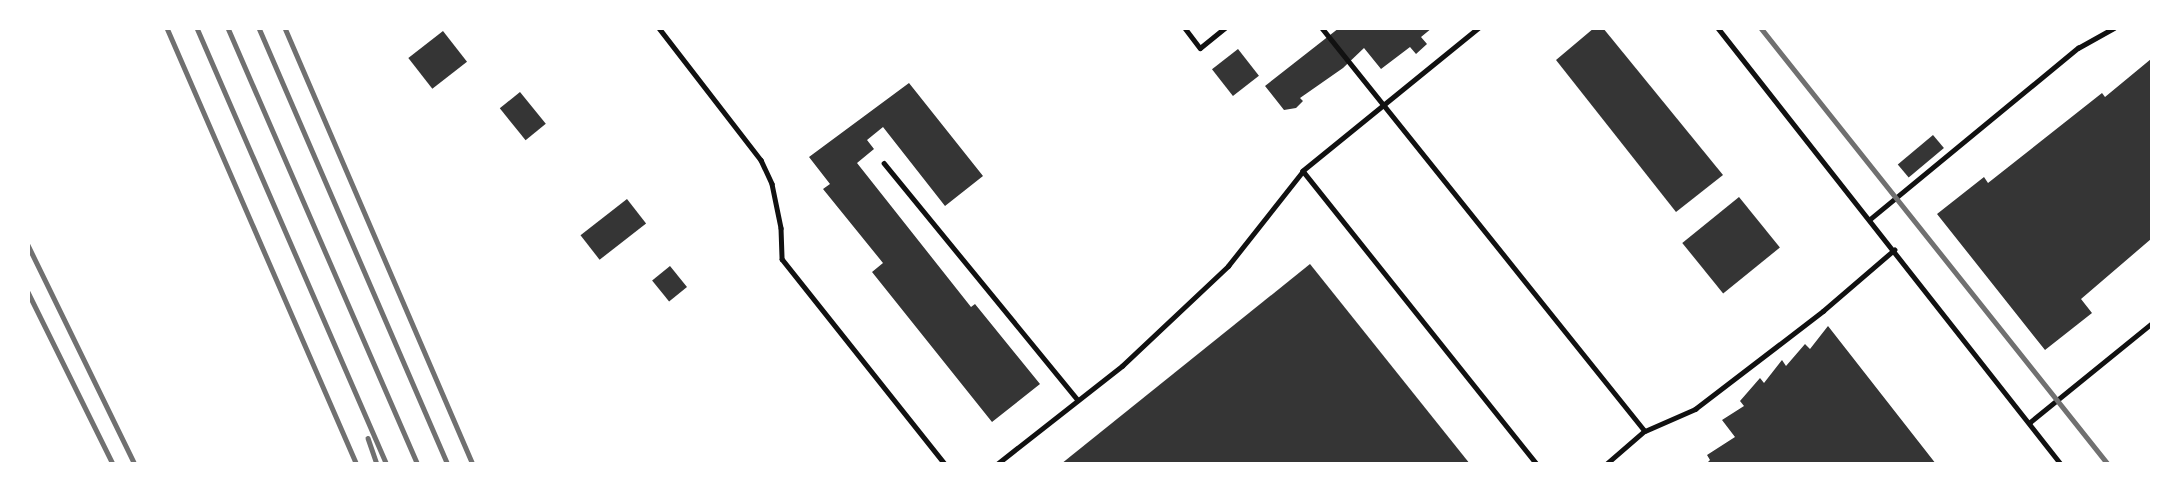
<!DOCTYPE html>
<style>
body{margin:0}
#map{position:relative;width:2180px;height:492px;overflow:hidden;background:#fff;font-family:Helvetica,sans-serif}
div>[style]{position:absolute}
.building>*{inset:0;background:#353535;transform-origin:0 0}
.service>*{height:4.5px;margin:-2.25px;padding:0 2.25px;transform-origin:2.25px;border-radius:2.25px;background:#111}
.rail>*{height:4.5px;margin:-2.25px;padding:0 2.25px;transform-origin:2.25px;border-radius:2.25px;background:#707070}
span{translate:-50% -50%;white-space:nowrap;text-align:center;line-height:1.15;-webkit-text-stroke:5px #fff;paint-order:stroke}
.frame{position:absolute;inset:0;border:30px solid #fff;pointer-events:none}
</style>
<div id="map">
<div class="building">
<div style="clip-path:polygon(1339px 28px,1432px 28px,1421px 37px,1427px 44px,1416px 54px,1410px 47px,1381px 69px,1364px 48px,1343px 68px,1300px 98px,1303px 101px,1296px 108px,1284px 110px,1265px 86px)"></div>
<div style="clip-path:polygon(1594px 28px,1603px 28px,1723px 175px,1676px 212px,1556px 60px)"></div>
<div style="left:443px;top:31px;width:39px;height:44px;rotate:52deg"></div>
<div style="left:1238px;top:49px;width:34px;height:33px;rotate:52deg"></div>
<div style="clip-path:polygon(2151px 59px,2151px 239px,2081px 299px,2092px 313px,2045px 350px,1937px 214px,1984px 177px,1988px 183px,2102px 93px,2105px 97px)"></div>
<div style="clip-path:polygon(909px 83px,983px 176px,945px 206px,883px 127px,867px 140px,874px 149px,857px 163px,971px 307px,975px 304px,1040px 384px,992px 422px,872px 272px,883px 263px,823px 189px,830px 184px,809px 157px)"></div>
<div style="left:520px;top:92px;width:41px;height:26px;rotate:51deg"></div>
<div style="left:1933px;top:135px;width:17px;height:46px;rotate:50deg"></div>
<div style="left:1739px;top:197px;width:65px;height:73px;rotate:51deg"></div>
<div style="left:627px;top:199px;width:31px;height:59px;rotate:52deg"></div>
<div style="clip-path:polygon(1310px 264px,1470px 464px,1061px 464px)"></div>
<div style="left:670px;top:266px;width:27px;height:23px;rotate:51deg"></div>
<div style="clip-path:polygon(1828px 326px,1936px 464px,1706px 464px,1710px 460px,1707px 455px,1735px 437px,1722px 420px,1744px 406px,1740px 401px,1760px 378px,1764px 383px,1782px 360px,1786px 366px,1805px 344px,1810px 349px)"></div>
</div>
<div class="service">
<div style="left:659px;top:28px;width:167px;rotate:52.3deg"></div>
<div style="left:761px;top:160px;width:26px;rotate:65deg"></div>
<div style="left:772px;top:184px;width:45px;rotate:78.4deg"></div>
<div style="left:781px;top:228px;width:31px;rotate:88deg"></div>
<div style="left:782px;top:259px;width:262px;rotate:51.5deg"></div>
<div style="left:1185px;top:28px;width:25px;rotate:53deg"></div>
<div style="left:1200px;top:48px;width:32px;rotate:-39deg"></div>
<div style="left:1322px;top:28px;width:516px;rotate:51.29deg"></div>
<div style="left:1645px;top:431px;width:50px;rotate:139deg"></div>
<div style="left:1479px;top:28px;width:227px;rotate:140.9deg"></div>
<div style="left:1303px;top:171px;width:375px;rotate:51.4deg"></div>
<div style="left:1718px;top:28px;width:555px;rotate:51.81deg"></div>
<div style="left:884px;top:163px;width:306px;rotate:50.7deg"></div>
<div style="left:1869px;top:220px;width:271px;rotate:-39.5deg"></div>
<div style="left:2078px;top:48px;width:41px;rotate:-29.1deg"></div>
<div style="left:2029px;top:423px;width:159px;rotate:-39.1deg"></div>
<div style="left:1645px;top:431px;width:55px;rotate:-23.7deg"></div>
<div style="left:1695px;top:409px;width:161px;rotate:-37.4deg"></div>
<div style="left:1823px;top:311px;width:94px;rotate:-40.7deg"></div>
<div style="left:997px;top:464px;width:159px;rotate:-38.1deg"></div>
<div style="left:1122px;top:366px;width:146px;rotate:-43.3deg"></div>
<div style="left:1228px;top:266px;width:121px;rotate:-51.7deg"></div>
</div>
<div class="rail">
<div style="left:167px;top:28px;width:476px;rotate:66.5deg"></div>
<div style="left:197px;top:28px;width:476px;rotate:66.5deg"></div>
<div style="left:228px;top:28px;width:476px;rotate:66.5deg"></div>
<div style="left:259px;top:28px;width:475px;rotate:66.6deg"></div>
<div style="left:285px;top:28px;width:475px;rotate:66.7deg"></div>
<div style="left:1761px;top:28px;width:557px;rotate:51.48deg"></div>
<div style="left:28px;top:245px;width:244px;rotate:64deg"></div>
<div style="left:28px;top:292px;width:192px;rotate:63.7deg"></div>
<div style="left:368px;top:438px;width:28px;rotate:71deg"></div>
</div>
<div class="frame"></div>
</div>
